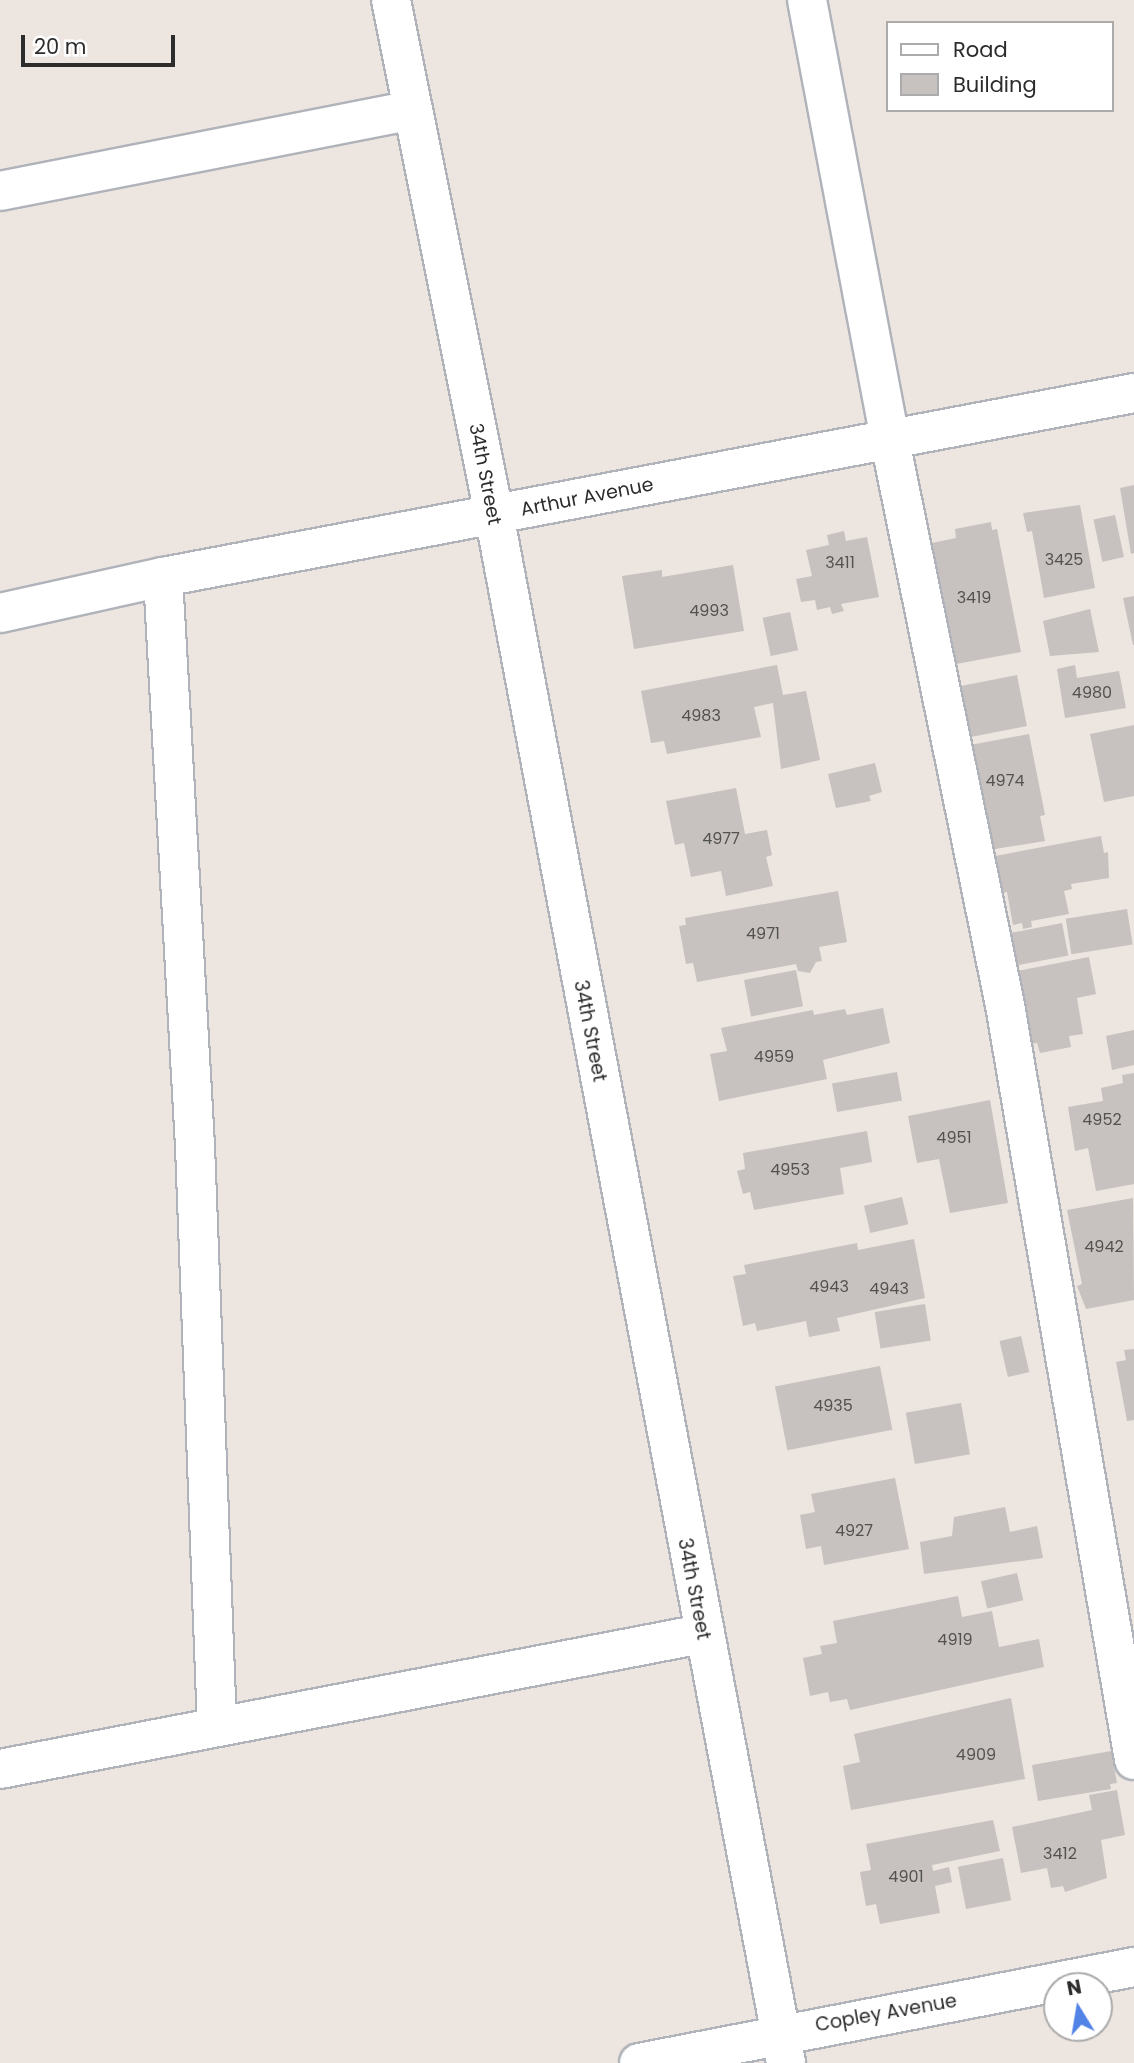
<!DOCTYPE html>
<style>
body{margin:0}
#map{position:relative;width:1134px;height:2063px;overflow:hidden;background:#ece5e0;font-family:Poppins,sans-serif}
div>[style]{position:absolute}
.building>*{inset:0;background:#c7c2bf;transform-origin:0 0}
.roads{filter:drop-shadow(2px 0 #b0b3ba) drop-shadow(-2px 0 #b0b3ba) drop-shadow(0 2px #b0b3ba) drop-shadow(0 -2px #b0b3ba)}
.minor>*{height:38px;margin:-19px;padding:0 19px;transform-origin:19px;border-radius:19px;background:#fff}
span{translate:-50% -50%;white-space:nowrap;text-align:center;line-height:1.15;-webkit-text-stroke:5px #fff;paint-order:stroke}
.number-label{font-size:16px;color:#535251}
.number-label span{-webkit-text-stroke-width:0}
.street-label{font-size:19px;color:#2c2c2c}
.legend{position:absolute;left:886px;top:21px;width:228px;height:91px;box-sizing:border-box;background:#fff;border:2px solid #ababab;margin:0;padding:9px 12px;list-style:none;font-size:21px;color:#2c2c2c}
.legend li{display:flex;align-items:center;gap:14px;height:35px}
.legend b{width:35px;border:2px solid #ababab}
.north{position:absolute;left:1043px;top:1972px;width:70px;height:70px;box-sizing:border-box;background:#fff;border:2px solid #ababab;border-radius:50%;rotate:349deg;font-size:19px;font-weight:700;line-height:28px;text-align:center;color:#2c2c2c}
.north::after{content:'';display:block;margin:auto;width:24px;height:32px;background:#5283e6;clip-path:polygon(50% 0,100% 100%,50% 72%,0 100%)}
.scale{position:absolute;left:21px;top:35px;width:154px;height:32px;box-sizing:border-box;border:4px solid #2c2c2c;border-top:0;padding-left:9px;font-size:21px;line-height:24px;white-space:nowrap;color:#2c2c2c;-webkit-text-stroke:5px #fff;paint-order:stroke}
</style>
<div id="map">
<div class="building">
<div style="clip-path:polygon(1134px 485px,1134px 553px,1131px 554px,1120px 488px)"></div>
<div style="clip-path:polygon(1080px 505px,1095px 588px,1044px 598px,1032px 531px,1027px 532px,1023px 513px)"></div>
<div style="left:1115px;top:515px;width:43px;height:22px;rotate:78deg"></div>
<div style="clip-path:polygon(991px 522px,992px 530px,997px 529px,1021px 652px,951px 665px,927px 544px,956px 538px,955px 529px)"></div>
<div style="clip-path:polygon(844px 531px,846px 541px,867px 537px,879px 597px,841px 604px,844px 611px,832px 614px,830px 607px,817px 610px,815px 600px,801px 602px,796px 579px,812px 576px,806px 550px,829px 545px,827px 535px)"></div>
<div style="clip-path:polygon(733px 565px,744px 631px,634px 649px,622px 576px,662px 570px,662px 577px)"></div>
<div style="clip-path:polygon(1134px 596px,1134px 645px,1133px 645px,1123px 598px)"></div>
<div style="clip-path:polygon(1090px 609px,1099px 652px,1050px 656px,1043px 621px)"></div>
<div style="left:790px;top:612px;width:39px;height:28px;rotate:78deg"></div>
<div style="clip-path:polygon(777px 665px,783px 695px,806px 691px,820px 760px,781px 769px,773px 703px,754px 707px,761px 737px,667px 754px,664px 741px,651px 743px,641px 691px)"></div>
<div style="clip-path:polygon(1075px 665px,1077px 678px,1119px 671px,1126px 708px,1065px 718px,1057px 669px)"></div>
<div style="left:1017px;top:675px;width:52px;height:61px;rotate:79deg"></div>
<div style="clip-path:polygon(1134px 725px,1134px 796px,1104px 802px,1090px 734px)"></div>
<div style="clip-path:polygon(1029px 734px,1045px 815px,1040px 816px,1045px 841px,989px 850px,965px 746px)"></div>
<div style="clip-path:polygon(875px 763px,882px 792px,869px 796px,871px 801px,836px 808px,828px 774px)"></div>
<div style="clip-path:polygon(736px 788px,745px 834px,767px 830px,772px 855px,766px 857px,773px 886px,726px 896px,721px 871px,691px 877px,684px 843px,675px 845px,666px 801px)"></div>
<div style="clip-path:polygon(1101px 836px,1104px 853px,1108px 852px,1109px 878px,1071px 884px,1072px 889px,1064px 891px,1069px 914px,1031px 921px,1032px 927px,1023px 929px,1022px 923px,1013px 925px,1007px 892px,996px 894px,990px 857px)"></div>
<div style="clip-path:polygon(838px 891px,847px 942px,819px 947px,822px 961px,816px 962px,810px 973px,798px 971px,796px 964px,697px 982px,693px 963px,686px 964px,679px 926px,686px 925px,685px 918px)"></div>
<div style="left:1127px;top:909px;width:36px;height:62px;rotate:81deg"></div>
<div style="left:1062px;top:923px;width:33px;height:60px;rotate:79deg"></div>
<div style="clip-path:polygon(1089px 957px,1096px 994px,1077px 998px,1083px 1034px,1069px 1036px,1071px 1047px,1040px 1053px,1037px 1043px,1025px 1045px,1012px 972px)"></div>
<div style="left:796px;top:970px;width:37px;height:53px;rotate:79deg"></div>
<div style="clip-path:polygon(883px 1008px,890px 1043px,823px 1060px,827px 1079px,719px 1101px,710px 1054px,727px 1051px,721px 1028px,813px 1010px,814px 1015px,845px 1009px,847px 1015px)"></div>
<div style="clip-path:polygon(1134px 1030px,1134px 1065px,1112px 1070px,1106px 1036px)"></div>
<div style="left:897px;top:1072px;width:29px;height:66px;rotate:80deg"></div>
<div style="clip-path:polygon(1134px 1073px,1134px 1184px,1096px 1191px,1088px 1148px,1075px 1151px,1068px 1107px,1103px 1101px,1101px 1088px,1123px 1083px,1122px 1075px)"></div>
<div style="clip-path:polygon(990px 1100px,1008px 1203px,950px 1213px,939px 1159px,917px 1163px,908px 1116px)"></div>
<div style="clip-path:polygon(867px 1131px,872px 1162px,840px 1168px,844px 1194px,754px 1210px,750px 1192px,743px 1194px,737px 1171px,745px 1169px,743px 1153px)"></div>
<div style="left:902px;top:1197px;width:28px;height:39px;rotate:77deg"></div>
<div style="clip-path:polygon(1133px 1198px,1134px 1300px,1086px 1309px,1077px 1286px,1082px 1284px,1067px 1210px)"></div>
<div style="clip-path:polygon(914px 1239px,925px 1298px,837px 1318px,840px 1331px,809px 1337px,806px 1321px,757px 1331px,755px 1323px,743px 1326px,733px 1276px,746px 1274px,744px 1265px,857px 1243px,858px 1250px)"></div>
<div style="left:925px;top:1304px;width:37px;height:51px;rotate:81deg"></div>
<div style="left:1021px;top:1336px;width:37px;height:22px;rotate:77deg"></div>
<div style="clip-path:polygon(1134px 1349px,1134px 1420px,1127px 1421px,1116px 1362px,1126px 1360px,1124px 1350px)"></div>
<div style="left:880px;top:1366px;width:65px;height:107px;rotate:79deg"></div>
<div style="left:961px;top:1403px;width:52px;height:56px;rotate:80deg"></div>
<div style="clip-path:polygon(895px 1478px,909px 1549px,824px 1565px,821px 1546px,806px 1549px,800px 1515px,815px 1512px,811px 1494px)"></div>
<div style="clip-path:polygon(1005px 1507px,1010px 1532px,1037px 1526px,1043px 1558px,924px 1574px,920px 1542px,952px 1536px,954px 1517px)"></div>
<div style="left:1017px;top:1573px;width:28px;height:37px;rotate:77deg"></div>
<div style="clip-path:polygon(958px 1596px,962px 1617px,992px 1611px,999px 1647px,1039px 1639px,1044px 1667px,850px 1710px,847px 1699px,830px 1702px,828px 1692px,810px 1696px,803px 1658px,822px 1654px,820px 1646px,837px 1643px,833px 1621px)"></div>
<div style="clip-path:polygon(1011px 1698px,1025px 1779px,851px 1810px,843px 1766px,860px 1762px,854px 1734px)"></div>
<div style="clip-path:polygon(1111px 1751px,1117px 1783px,1110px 1784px,1111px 1789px,1038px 1801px,1032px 1765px)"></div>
<div style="clip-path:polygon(1117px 1790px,1125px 1835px,1101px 1840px,1107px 1878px,1065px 1892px,1063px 1886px,1051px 1888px,1047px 1868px,1021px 1873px,1012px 1827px,1092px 1810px,1089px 1795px)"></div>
<div style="clip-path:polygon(993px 1820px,1000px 1851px,932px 1865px,933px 1871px,949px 1867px,952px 1882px,935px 1886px,940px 1913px,880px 1924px,876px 1904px,866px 1906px,860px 1872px,871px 1870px,866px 1844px)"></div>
<div style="left:1003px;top:1858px;width:43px;height:46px;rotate:79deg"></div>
</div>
<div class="roads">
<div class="minor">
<div style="left:391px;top:0;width:524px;rotate:78.67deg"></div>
<div style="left:494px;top:514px;width:1576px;rotate:79.32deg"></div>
<div style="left:807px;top:0;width:449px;rotate:79.3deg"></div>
<div style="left:890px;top:441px;width:576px;rotate:78.48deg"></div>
<div style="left:1005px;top:1005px;width:766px;rotate:80.3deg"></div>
<div style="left:0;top:191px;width:420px;rotate:-11.1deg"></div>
<div style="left:163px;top:577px;width:570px;rotate:86.78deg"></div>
<div style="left:195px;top:1146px;width:581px;rotate:87.83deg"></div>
<div style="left:0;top:613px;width:167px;rotate:-12.5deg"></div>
<div style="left:163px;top:577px;width:988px;rotate:-10.73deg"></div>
<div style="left:0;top:1769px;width:715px;rotate:-10.89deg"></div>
<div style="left:639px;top:2063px;width:504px;rotate:-10.98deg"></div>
</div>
</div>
<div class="number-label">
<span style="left:1064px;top:560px">3425</span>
<span style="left:840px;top:563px">3411</span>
<span style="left:974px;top:598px">3419</span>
<span style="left:709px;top:611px">4993</span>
<span style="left:1092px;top:693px">4980</span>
<span style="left:701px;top:716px">4983</span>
<span style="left:1005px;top:781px">4974</span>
<span style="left:721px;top:839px">4977</span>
<span style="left:763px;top:934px">4971</span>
<span style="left:774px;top:1057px">4959</span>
<span style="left:1102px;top:1120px">4952</span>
<span style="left:954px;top:1138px">4951</span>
<span style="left:790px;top:1170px">4953</span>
<span style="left:1104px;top:1247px">4942</span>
<span style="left:829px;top:1287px">4943</span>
<span style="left:889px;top:1289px">4943</span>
<span style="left:833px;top:1406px">4935</span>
<span style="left:854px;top:1531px">4927</span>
<span style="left:955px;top:1640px">4919</span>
<span style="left:976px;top:1755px">4909</span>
<span style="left:1060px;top:1854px">3412</span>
<span style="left:906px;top:1877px">4901</span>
</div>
<div class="street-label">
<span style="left:485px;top:474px;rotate:79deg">34th Street</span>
<span style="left:587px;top:497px;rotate:-11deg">Arthur Avenue</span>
<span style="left:590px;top:1031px;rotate:79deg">34th Street</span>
<span style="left:694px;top:1589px;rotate:79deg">34th Street</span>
<span style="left:886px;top:2013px;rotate:-10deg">Copley Avenue</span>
</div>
<ul class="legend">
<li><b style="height:9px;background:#fff"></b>Road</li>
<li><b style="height:19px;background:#c7c2bf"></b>Building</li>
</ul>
<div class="north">N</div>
<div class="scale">20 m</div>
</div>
